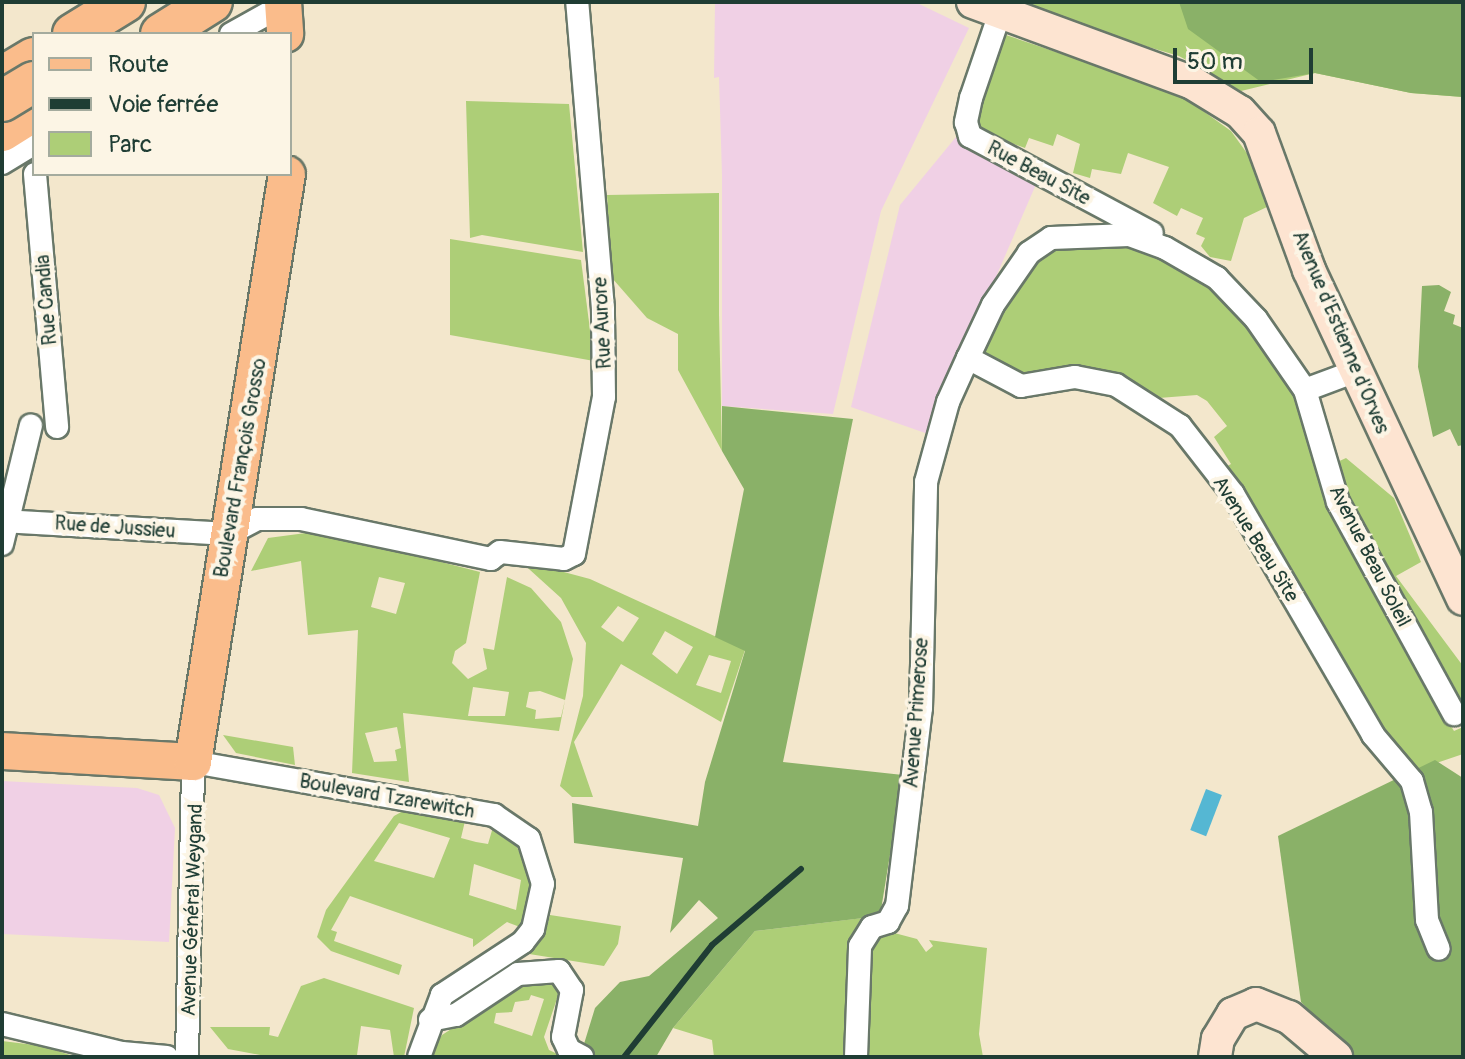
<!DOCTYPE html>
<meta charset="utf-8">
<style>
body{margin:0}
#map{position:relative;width:1465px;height:1059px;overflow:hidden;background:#f3e7cc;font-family:Pangolin,sans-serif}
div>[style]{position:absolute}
.built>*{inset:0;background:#f0d0e5}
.green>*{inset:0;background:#adce77}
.forest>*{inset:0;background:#8ab168}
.water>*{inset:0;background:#55b7d3;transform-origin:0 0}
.roads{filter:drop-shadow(2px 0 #697869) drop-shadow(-2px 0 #697869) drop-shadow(0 2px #697869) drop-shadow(0 -2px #697869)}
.street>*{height:22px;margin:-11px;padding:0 11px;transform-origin:11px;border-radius:11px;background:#fff}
.secondary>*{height:32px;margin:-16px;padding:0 16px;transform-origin:16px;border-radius:16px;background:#fde4d1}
.primary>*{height:36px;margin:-18px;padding:0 18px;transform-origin:18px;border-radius:18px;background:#fabc8b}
.highway>*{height:40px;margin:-20px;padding:0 20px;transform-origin:20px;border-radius:20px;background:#fabc8b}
.rail>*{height:6px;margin:-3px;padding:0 3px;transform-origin:3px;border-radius:3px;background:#1f3d34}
.bridges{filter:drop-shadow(2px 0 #697869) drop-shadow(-2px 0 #697869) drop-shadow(0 2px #697869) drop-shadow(0 -2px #697869)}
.highway-bridge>*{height:40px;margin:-20px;padding:0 20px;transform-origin:20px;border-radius:20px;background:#fabc8b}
span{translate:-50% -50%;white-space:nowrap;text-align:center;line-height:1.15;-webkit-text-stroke:8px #fcf5e5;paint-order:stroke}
.street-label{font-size:20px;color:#1f3d34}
.frame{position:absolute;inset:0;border:4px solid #1f3d34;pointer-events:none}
.legend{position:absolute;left:32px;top:32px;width:260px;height:144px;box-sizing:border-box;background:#fcf5e5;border:2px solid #a4ab9e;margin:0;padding:10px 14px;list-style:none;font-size:24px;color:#1f3d34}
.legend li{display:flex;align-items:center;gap:16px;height:40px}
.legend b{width:40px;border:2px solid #a4ab9e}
.scale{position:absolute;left:1173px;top:48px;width:140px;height:36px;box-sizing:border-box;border:4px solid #1f3d34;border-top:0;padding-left:10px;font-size:24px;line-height:28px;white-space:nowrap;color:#1f3d34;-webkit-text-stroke:6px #fcf5e5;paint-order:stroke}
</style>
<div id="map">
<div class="built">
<div style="clip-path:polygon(715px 2px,915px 2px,969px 28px,881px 211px,833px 414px,722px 406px,722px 175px,719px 77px,714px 78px)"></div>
<div style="clip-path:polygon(956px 137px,1037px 182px,928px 434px,851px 407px,900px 205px)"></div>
<div style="clip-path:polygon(2px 781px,137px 788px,159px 795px,175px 828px,169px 942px,2px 934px)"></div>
</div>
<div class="green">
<div style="clip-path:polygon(1016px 2px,1463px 2px,1463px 97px,1411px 93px,1315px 73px,1241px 91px,1179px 56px,1013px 7px)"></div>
<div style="clip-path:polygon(1000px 33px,1178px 93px,1231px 131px,1259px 170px,1269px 206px,1244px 218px,1231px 261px,1210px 257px,1201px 246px,1205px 238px,1196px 234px,1203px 218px,1181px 208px,1177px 216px,1153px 203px,1169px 167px,1128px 153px,1121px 174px,1092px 169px,1090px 178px,1073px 173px,1080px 144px,1057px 134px,1053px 146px,1029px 138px,1025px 148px,974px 130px,970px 117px)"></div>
<div style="clip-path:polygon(466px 101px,569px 104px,583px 252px,482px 235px,470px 238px)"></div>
<div style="clip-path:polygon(719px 193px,719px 314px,722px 451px,678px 370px,678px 334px,647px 318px,612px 278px,607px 195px)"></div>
<div style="clip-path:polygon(450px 239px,581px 260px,594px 361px,450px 335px)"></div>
<div style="clip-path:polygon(1059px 241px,1121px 241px,1147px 248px,1209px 286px,1246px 321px,1299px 405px,1449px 723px,1454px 731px,1463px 727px,1463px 754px,1410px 772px,1397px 758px,1224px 468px,1231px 464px,1214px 437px,1227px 426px,1207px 401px,1197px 395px,1146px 399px,1093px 374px,1032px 384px,983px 355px,1025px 266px)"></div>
<div style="clip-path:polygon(1346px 458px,1394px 498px,1421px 562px,1396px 576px,1463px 666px,1463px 722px,1333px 464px)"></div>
<div style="clip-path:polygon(evenodd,321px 531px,480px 572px,466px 643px,455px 651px,452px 663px,468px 679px,487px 669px,483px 648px,494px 650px,507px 577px,531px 588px,561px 622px,573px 659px,559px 731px,403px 713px,409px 782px,352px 773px,358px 630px,308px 635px,301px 561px,251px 571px,268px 538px,321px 531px,379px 577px,405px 583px,396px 614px,371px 607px,379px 577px,321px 531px,473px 687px,509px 692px,505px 716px,468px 716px,473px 687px,321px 531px,540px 691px,565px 700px,561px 717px,535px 719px,536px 710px,526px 707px,529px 692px,540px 691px,321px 531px,397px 727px,401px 748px,395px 750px,397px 761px,374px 762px,365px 733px,397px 727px)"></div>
<div style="clip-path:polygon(evenodd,519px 560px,590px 579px,745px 650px,721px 722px,621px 664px,574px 742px,593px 797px,572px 797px,560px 786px,583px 696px,586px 643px,561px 598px,519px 560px,618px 606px,639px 618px,623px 642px,601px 627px,618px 606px,519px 560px,665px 631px,693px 647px,677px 674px,652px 654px,665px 631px,519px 560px,709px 655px,731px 661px,721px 693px,696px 685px,709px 655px)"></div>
<div style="clip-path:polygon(223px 735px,293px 747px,295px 765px,236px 753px)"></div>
<div style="clip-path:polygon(evenodd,403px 811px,465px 821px,461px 838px,476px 842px,488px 844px,493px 827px,512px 838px,532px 875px,533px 900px,520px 927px,507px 922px,473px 947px,473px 939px,350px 896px,331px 930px,337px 932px,334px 941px,402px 965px,399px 975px,331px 951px,317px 937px,326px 910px,394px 816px,403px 811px,399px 823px,450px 838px,434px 878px,374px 861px,399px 823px,403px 811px,474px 864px,521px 880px,516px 910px,469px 895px,474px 864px)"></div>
<div style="clip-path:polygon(550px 915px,621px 926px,618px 944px,604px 966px,523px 953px,546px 930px)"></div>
<div style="clip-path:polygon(871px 917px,849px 955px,845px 1057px,714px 1057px,712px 1040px,673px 1028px,755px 931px)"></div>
<div style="clip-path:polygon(883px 930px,917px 939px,926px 952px,933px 946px,929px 940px,987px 948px,979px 1034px,983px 1057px,865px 1057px,868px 954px)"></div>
<div style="clip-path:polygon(324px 978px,414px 1008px,404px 1057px,394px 1057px,390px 1030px,361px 1026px,357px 1055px,367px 1057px,271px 1057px,228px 1049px,210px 1027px,270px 1027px,269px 1035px,278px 1037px,301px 986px)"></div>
<div style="clip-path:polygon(evenodd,530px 978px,551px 980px,560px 990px,544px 1037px,549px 1050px,564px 1057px,427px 1057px,442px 1035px,530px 978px,531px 995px,544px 999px,532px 1036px,494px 1023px,496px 1013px,512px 1012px,515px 1002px,529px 1000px,531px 995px)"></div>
<div style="clip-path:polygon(2px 1041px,43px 1046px,76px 1057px,2px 1057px)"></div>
</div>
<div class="forest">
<div style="clip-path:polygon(1179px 2px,1463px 2px,1463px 97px,1411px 93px,1315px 73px,1261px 82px,1188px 29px)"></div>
<div style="clip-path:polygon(1439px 285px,1451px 292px,1444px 311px,1455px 315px,1453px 324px,1463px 328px,1463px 445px,1458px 446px,1450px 429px,1433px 437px,1418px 367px,1422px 286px)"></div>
<div style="clip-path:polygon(722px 406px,853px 419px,783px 762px,903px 775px,880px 916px,755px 931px,673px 1028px,656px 1057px,580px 1057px,595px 1008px,620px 982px,649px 976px,718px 918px,699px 900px,670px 933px,683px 858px,574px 843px,572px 803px,698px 826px,705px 782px,745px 651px,715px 637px,744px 489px,722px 451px)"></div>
<div style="clip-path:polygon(1435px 760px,1463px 778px,1463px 1057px,1353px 1057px,1301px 1002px,1278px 836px)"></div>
</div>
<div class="water">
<div style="left:1206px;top:789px;width:17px;height:44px;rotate:21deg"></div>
</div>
<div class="roads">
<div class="street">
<div style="left:1000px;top:13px;width:90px;rotate:108.8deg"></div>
<div style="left:971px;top:98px;width:25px;rotate:102deg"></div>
<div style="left:966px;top:122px;width:15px;rotate:74deg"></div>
<div style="left:970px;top:136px;width:206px;rotate:28.1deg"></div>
<div style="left:231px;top:34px;width:60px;rotate:-29.1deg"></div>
<div style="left:2px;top:163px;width:37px;rotate:-31deg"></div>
<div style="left:35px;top:174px;width:254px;rotate:85deg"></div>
<div style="left:1356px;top:371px;width:54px;rotate:159.6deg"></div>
<div style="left:1305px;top:390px;width:86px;rotate:-124.6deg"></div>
<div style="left:1256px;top:319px;width:57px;rotate:-133.6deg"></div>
<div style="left:1217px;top:278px;width:60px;rotate:-150deg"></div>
<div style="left:1165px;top:248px;width:38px;rotate:-160deg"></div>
<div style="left:1129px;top:235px;width:78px;rotate:177.8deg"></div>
<div style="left:1051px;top:238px;width:27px;rotate:146deg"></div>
<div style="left:1029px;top:253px;width:63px;rotate:124.7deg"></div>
<div style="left:993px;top:305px;width:59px;rotate:115.3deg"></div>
<div style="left:968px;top:358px;width:60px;rotate:27.8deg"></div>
<div style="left:1021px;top:386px;width:55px;rotate:-9.5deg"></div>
<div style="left:1075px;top:377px;width:42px;rotate:11deg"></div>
<div style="left:1116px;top:385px;width:76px;rotate:32.6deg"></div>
<div style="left:1180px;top:426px;width:86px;rotate:52.1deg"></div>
<div style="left:1233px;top:494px;width:279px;rotate:59.8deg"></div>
<div style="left:1373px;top:735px;width:60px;rotate:49.7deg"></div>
<div style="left:1412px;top:781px;width:32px;rotate:74deg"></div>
<div style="left:1421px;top:812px;width:108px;rotate:86.8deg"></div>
<div style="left:1427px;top:920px;width:31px;rotate:68deg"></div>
<div style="left:1305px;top:390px;width:117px;rotate:73.6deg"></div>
<div style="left:1338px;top:502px;width:242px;rotate:61.3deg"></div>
<div style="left:2px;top:521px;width:227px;rotate:3.3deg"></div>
<div style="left:229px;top:534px;width:32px;rotate:-28deg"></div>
<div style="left:257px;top:519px;width:44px"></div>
<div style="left:301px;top:519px;width:194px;rotate:11.9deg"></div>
<div style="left:491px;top:559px;width:11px;rotate:-38deg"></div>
<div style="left:500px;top:552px;width:64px;rotate:6.2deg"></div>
<div style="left:564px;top:559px;width:11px;rotate:-27deg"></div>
<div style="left:574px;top:554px;width:160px;rotate:-79.2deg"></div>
<div style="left:604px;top:397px;width:88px;rotate:-90.7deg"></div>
<div style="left:603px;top:309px;width:308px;rotate:-94.8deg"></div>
<div style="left:2px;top:544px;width:122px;rotate:-76.3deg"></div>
<div style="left:430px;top:1020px;width:26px;rotate:-11deg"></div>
<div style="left:456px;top:1015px;width:74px;rotate:-33.5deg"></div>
<div style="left:518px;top:974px;width:41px;rotate:-4.2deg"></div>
<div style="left:559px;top:971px;width:23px;rotate:56deg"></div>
<div style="left:572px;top:990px;width:48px;rotate:100.8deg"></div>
<div style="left:563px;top:1037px;width:14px;rotate:65deg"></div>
<div style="left:569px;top:1050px;width:15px;rotate:28deg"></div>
<div style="left:2px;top:1024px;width:123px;rotate:13.6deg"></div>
<div style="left:122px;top:1053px;width:45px;rotate:5.1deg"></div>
<div style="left:187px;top:1057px;width:295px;rotate:-88.8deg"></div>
<div style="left:193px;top:762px;width:306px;rotate:10deg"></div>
<div style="left:494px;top:815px;width:42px;rotate:34.4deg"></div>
<div style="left:529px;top:839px;width:47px;rotate:72.7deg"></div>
<div style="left:543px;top:884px;width:46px;rotate:102.5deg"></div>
<div style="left:533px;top:929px;width:16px;rotate:128deg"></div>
<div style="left:523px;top:942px;width:97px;rotate:146.8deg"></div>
<div style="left:442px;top:995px;width:66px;rotate:110.4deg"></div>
<div style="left:856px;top:1057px;width:111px;rotate:-87.9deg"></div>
<div style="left:860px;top:946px;width:22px;rotate:-58deg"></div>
<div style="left:872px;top:927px;width:17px;rotate:-17deg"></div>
<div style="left:888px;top:922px;width:18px;rotate:-61deg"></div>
<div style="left:897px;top:906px;width:199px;rotate:-83.1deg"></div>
<div style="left:921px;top:708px;width:226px;rotate:-88.7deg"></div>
<div style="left:926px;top:482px;width:83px;rotate:-74.6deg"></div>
<div style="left:948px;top:402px;width:48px;rotate:-65.6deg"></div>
</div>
<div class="secondary">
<div style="left:973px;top:2px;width:232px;rotate:20.2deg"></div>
<div style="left:1191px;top:82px;width:57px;rotate:31.5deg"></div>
<div style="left:1240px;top:112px;width:28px;rotate:48deg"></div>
<div style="left:1259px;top:133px;width:146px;rotate:69.9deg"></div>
<div style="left:1309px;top:270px;width:363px;rotate:64.9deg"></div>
<div style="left:1215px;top:1057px;width:18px;rotate:-81deg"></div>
<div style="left:1218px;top:1039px;width:29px;rotate:-59deg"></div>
<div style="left:1233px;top:1014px;width:25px;rotate:-23deg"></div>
<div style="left:1256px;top:1004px;width:35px;rotate:22deg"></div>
<div style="left:1289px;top:1017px;width:62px;rotate:40.4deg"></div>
</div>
<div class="primary">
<div style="left:283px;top:2px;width:32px;rotate:86deg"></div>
<div style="left:2px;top:751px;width:191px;rotate:3.3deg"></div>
<div style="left:193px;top:762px;width:595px;rotate:-80.92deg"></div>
</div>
<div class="highway">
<div style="left:73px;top:34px;width:61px;rotate:-31.6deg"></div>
<div style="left:161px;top:34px;width:60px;rotate:-32.1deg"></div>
<div style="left:2px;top:77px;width:37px;rotate:-31deg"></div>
<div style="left:2px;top:131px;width:38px;rotate:-32deg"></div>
</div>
</div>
<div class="rail">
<div style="left:624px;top:1057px;width:142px;rotate:-51.8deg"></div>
<div style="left:712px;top:945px;width:117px;rotate:-40.5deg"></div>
</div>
<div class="bridges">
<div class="highway-bridge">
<div style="left:2px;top:101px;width:37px;rotate:-31deg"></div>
</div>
</div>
<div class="street-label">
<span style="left:1039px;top:173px;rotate:28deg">Rue Beau Site</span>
<span style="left:46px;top:300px;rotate:-95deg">Rue Candia</span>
<span style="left:602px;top:323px;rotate:-93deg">Rue Aurore</span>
<span style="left:1341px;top:332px;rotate:67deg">Avenue d'Estienne d'Orves</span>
<span style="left:240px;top:468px;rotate:-80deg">Boulevard François Grosso</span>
<span style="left:115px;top:527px;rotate:4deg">Rue de Jussieu</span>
<span style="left:1256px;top:539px;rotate:58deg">Avenue Beau Site</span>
<span style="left:1370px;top:556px;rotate:63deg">Avenue Beau Soleil</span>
<span style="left:916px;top:713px;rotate:-86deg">Avenue Primerose</span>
<span style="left:387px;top:796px;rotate:10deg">Boulevard Tzarewitch</span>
<span style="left:192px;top:910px;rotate:-88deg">Avenue Général Weygand</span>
</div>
<div class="frame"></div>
<ul class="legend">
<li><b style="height:10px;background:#fabc8b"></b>Route</li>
<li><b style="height:10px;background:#1f3d34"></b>Voie ferrée</li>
<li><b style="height:22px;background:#adce77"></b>Parc</li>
</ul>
<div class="scale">50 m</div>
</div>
